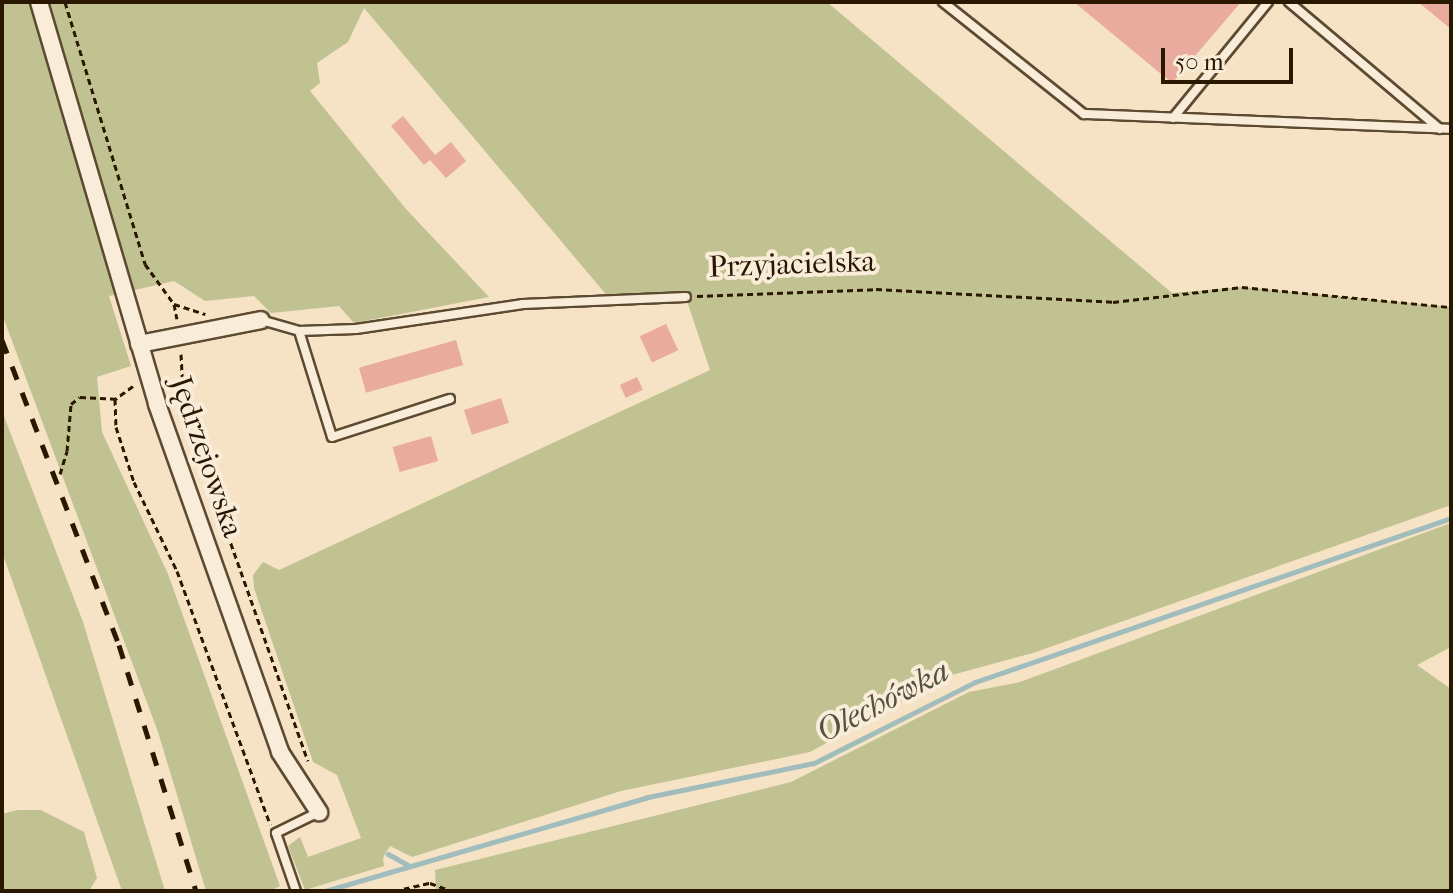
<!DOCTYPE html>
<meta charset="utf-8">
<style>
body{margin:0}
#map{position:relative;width:1453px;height:893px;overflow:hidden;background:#f6e2c5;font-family:"IM FELL French Canon",serif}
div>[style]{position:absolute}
.green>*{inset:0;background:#c1c291}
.stream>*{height:5px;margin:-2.5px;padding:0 2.5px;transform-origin:2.5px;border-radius:2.5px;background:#a0bcbd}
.building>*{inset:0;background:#e9ab9d;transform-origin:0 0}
.path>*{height:3px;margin-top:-1.5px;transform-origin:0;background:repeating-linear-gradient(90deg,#291700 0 6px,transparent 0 10px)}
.roads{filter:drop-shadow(2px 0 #5c4a31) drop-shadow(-2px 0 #5c4a31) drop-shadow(0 2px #5c4a31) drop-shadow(0 -2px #5c4a31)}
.lane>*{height:8px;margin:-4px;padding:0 4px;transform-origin:4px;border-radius:4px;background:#f9ecd9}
.street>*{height:16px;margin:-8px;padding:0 8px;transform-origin:8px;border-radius:8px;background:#f9ecd9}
.rail>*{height:5px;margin-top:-2.5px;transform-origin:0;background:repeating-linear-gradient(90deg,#291700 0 14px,transparent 0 28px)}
span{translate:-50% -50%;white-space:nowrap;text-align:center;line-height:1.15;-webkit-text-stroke:8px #f9ecd9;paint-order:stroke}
.street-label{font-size:30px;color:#291700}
.water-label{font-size:32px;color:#535142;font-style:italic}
.frame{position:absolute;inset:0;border:4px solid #291700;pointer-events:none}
.scale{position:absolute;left:1161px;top:48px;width:132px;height:36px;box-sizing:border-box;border:4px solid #291700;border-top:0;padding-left:10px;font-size:24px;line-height:28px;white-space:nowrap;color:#291700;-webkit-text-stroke:6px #f9ecd9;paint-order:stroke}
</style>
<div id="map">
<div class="green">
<div style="clip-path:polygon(2px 2px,827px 2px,1172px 293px,1242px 287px,1451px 307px,1451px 505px,1033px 653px,948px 676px,810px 752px,621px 791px,412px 857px,390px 846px,383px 858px,384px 866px,305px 890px,288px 846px,300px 837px,308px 857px,361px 838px,337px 775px,313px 762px,254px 588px,253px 575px,263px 562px,279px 570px,710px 370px,686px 298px,610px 299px,364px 8px,348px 42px,317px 63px,320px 83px,310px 91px,406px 209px,489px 297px,354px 323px,339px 306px,271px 313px,254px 296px,205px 301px,174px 281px,109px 296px,131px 366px,97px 377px,102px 432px,168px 574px,280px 886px,270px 891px,206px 891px,158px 732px,2px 314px)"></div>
<div style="clip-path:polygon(2px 411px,83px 622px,165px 891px,122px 891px,2px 552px)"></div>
<div style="clip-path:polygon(1451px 523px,1451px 647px,1417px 665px,1451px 689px,1451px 891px,436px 891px,435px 870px,791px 782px,969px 692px,1020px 682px)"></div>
<div style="clip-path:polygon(17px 810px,41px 810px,84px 832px,97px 878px,89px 891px,2px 891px,2px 814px)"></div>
</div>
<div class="stream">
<div style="left:388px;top:854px;width:23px;rotate:29deg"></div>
<div style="left:325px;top:891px;width:336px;rotate:-16.2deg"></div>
<div style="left:648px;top:797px;width:169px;rotate:-11.6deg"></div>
<div style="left:814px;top:763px;width:180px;rotate:-26.7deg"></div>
<div style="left:975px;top:682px;width:503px;rotate:-19.01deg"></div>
</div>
<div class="building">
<div style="clip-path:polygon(1074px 2px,1241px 2px,1172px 83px)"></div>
<div style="clip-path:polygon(1418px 2px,1451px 2px,1451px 29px)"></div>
<div style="clip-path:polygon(403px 116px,435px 155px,451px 142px,466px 161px,446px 178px,430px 160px,424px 165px,391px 126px)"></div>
<div style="left:666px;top:324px;width:29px;height:29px;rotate:65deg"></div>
<div style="left:456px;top:340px;width:26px;height:101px;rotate:74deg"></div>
<div style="left:637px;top:377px;width:14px;height:19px;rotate:65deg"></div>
<div style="left:501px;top:398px;width:26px;height:39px;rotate:72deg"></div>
<div style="left:431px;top:436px;width:26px;height:40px;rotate:74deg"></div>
</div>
<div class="path">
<div style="left:65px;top:2px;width:274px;rotate:73deg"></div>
<div style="left:145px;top:264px;width:49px;rotate:54.1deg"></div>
<div style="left:174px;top:304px;width:15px;rotate:79deg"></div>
<div style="left:697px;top:296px;width:179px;rotate:-2.2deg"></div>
<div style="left:876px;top:289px;width:237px;rotate:3.1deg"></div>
<div style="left:1113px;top:302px;width:130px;rotate:-6.6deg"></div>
<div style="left:1242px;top:287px;width:210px;rotate:5.5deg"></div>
<div style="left:174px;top:304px;width:33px;rotate:18deg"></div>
<div style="left:181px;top:354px;width:57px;rotate:87deg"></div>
<div style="left:184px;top:411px;width:371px;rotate:70.5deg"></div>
<div style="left:133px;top:386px;width:22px;rotate:144deg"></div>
<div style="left:115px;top:399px;width:28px;rotate:88deg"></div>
<div style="left:116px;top:427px;width:58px;rotate:71.9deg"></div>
<div style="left:134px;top:482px;width:99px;rotate:64.2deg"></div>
<div style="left:177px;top:571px;width:270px;rotate:69.8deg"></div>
<div style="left:60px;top:474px;width:24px;rotate:-73deg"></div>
<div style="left:67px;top:451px;width:47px;rotate:-85.1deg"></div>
<div style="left:71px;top:404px;width:11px;rotate:-38deg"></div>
<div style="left:80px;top:397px;width:35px;rotate:3deg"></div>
<div style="left:394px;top:891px;width:37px;rotate:-13deg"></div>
<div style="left:430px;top:883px;width:23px;rotate:20deg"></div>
</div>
<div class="roads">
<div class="lane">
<div style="left:943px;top:2px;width:180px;rotate:38.5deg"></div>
<div style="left:1084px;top:114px;width:367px;rotate:2.3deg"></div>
<div style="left:1289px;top:2px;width:197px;rotate:40.1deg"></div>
<div style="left:1173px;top:118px;width:150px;rotate:-50.7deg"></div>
<div style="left:261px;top:320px;width:40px;rotate:16deg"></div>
<div style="left:299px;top:331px;width:57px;rotate:-2deg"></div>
<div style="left:356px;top:329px;width:169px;rotate:-8.5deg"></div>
<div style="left:523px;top:304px;width:163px;rotate:-2.5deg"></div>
<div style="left:299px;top:331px;width:111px;rotate:72.7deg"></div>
<div style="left:332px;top:437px;width:124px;rotate:-17.9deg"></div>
<div style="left:296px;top:891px;width:61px;rotate:-109deg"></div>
<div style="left:276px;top:833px;width:48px;rotate:-26deg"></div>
</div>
<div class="street">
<div style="left:39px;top:2px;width:419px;rotate:73.6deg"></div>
<div style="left:157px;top:404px;width:369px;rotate:70.5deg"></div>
<div style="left:280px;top:752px;width:72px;rotate:57deg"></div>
<div style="left:139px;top:344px;width:124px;rotate:-11.1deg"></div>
</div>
</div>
<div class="rail">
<div style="left:2px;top:340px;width:327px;rotate:69deg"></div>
<div style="left:119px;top:645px;width:258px;rotate:72.6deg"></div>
</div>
<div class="street-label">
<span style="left:792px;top:265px;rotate:-2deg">Przyjacielska</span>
<span style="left:206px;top:457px;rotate:71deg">Jędrzejowska</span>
</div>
<div class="water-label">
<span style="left:883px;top:702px;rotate:-27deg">Olechówka</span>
</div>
<div class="frame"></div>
<div class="scale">50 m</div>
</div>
